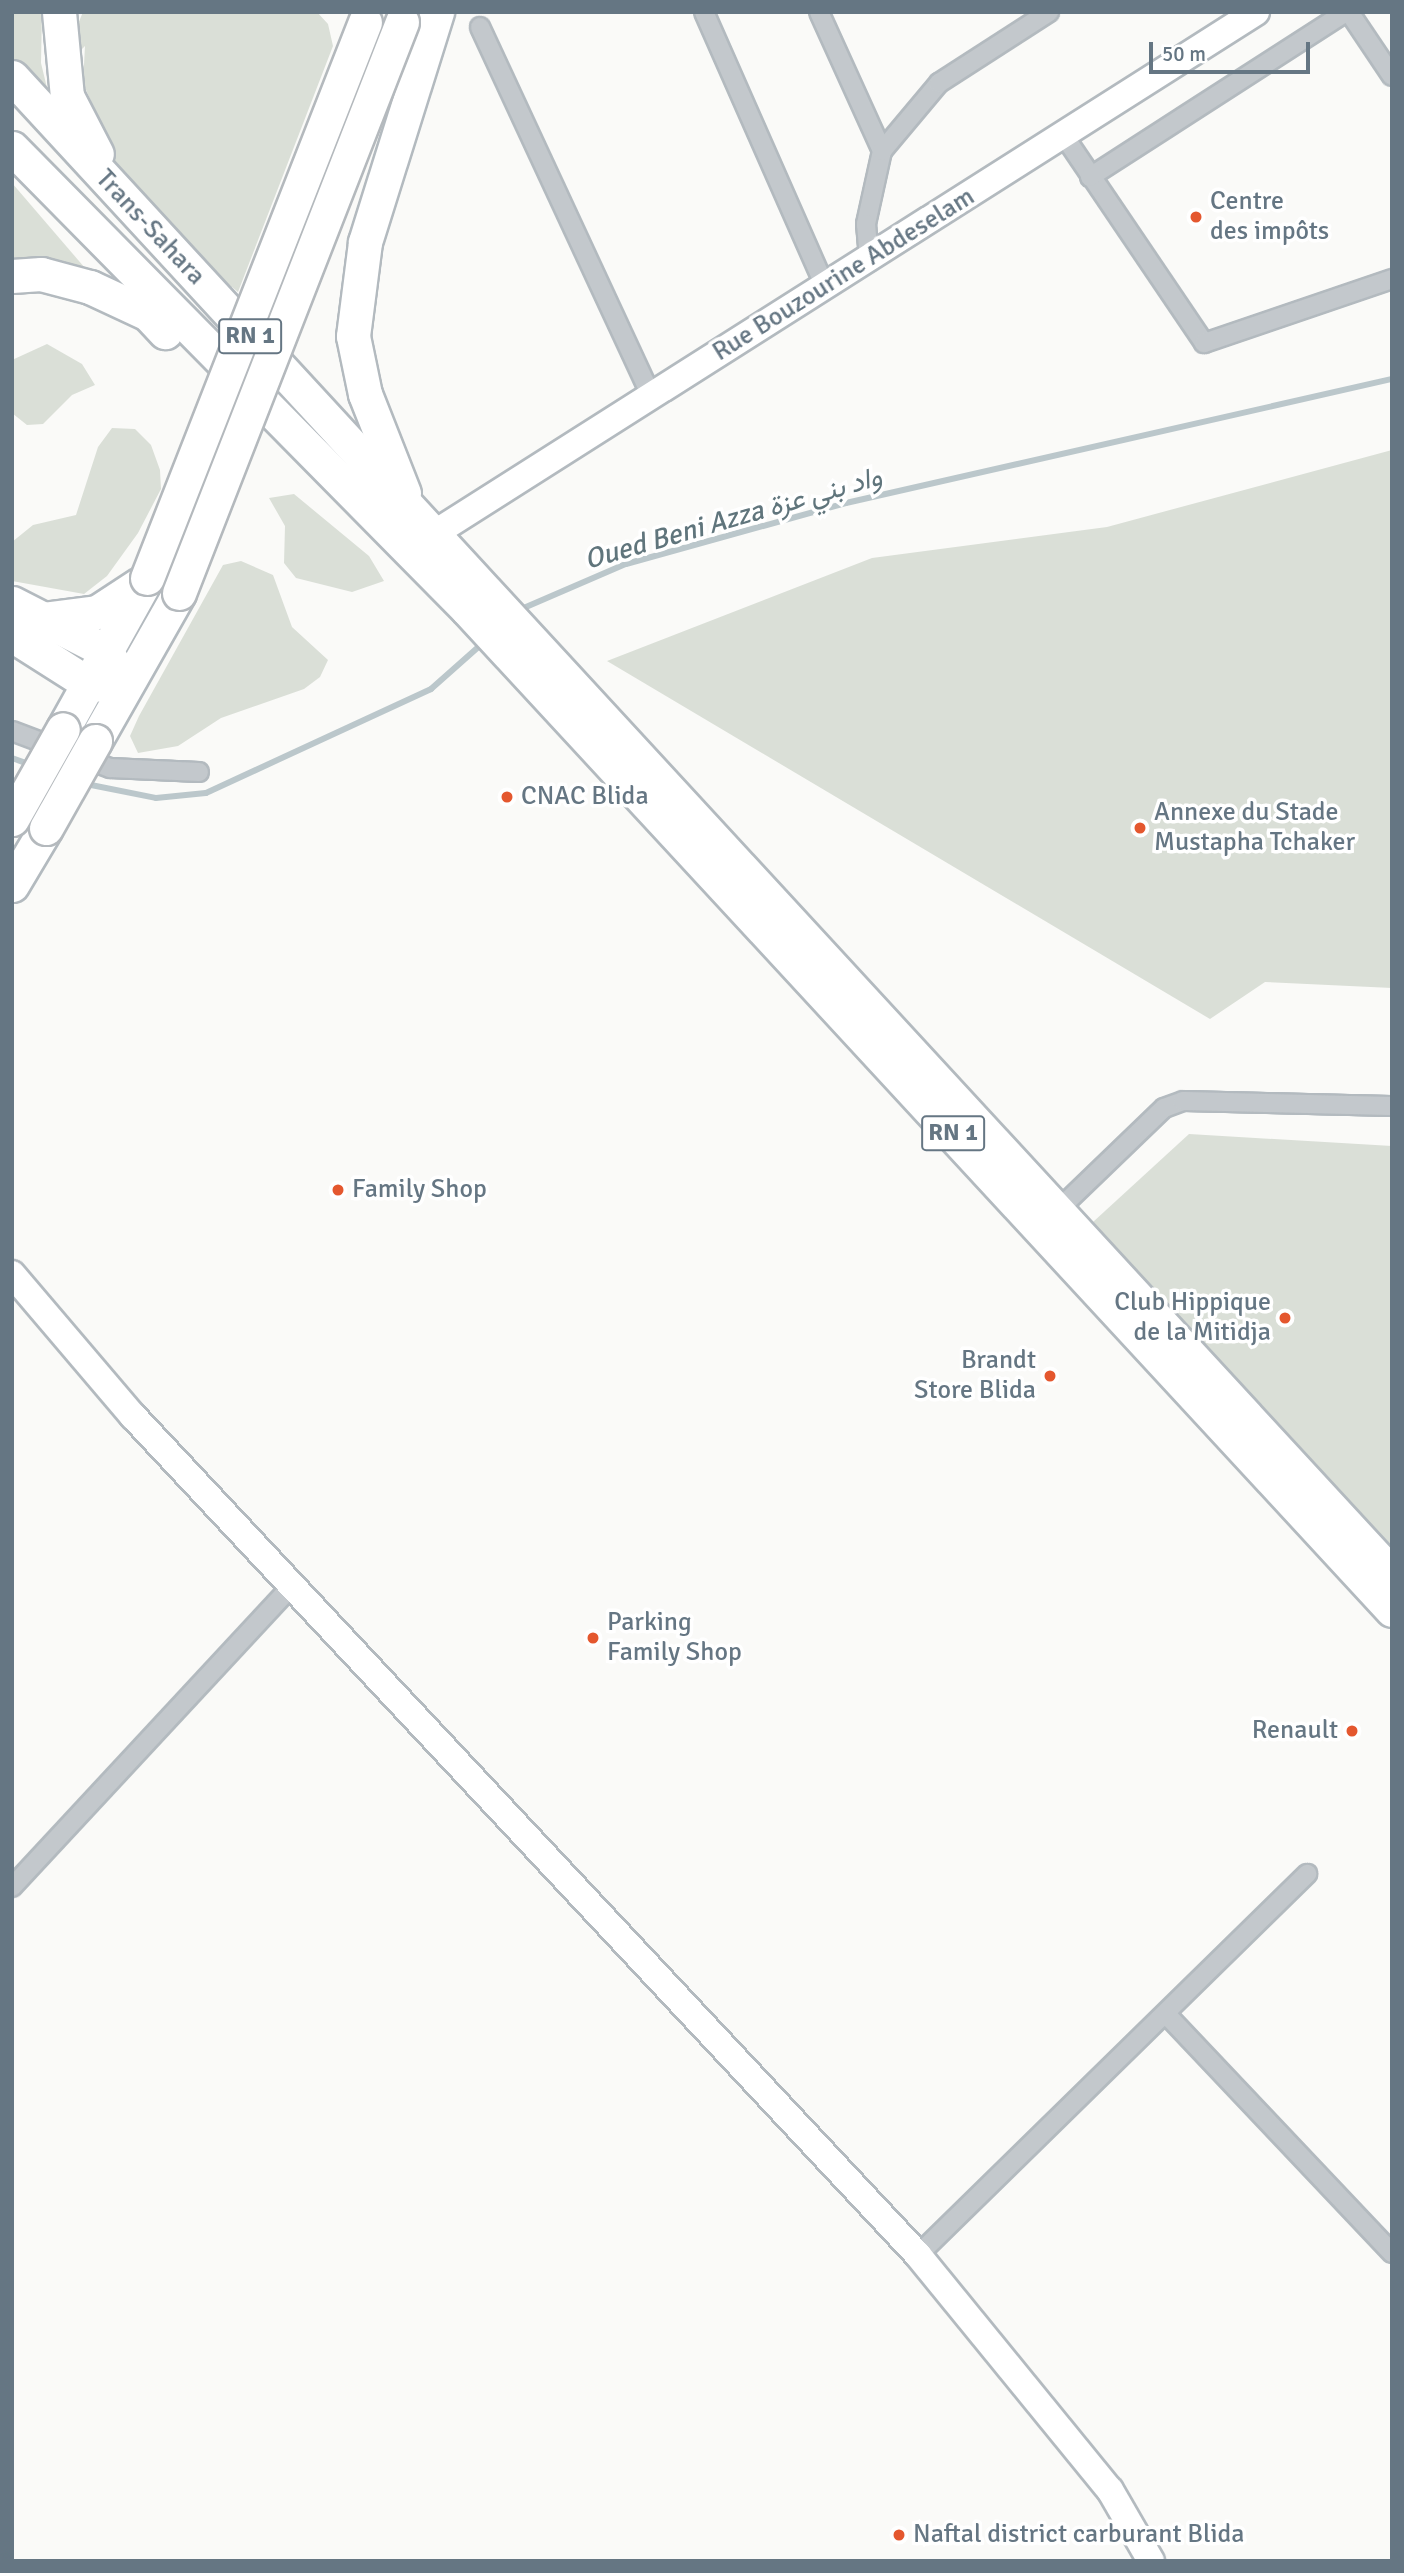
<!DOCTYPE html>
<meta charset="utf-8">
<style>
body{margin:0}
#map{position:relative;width:1404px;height:2573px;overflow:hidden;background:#fafaf8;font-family:Signika,Vazirmatn,sans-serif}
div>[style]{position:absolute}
.green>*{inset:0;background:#dadfd7}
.stream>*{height:6px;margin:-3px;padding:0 3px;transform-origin:3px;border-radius:3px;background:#bbc7cb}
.roads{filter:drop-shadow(2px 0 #b3babf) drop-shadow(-2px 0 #b3babf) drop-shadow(0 2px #b3babf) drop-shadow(0 -2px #b3babf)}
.street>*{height:18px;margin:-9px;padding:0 9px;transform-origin:9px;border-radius:9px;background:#c3c8cc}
.secondary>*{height:26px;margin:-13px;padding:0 13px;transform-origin:13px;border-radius:13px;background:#fff}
.highway>*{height:33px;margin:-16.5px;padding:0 16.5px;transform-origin:16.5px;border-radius:16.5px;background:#fff}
.bridges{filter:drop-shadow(2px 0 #b4b9bd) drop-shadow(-2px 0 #b4b9bd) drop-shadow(0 2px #b4b9bd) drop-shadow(0 -2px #b4b9bd)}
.highway-bridge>*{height:33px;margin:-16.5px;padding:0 16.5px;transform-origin:16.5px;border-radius:16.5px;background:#fff}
.dots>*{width:19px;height:19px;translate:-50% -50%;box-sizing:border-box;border:4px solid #fff;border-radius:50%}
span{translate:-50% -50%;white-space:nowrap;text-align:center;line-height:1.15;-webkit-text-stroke:7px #fff;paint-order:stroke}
.shield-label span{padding:2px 5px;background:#fff;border:2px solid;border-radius:5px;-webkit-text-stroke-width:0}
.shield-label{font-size:24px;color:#657683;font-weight:700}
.poi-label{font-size:26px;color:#657683}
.left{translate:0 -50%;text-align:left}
.right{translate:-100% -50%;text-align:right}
.street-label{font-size:26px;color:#657683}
.water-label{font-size:28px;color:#60757c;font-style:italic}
.frame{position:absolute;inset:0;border:14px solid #657683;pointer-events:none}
.scale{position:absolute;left:1149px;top:42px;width:161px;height:32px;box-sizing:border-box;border:4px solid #657683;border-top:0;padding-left:9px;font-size:21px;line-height:24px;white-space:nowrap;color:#657683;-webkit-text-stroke:5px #fff;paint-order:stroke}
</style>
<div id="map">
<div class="green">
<div style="clip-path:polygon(12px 12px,42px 12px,41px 63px,48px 92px,12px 61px)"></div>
<div style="clip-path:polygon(83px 12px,317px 12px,328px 24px,333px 46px,238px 292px,232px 287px,223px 293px,111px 160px,115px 156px,83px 83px,85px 46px,78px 53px,75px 31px)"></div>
<div style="clip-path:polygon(12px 183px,91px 275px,12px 266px)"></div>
<div style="clip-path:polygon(47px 344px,82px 364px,95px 385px,72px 395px,43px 424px,27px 425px,12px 413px,12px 360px)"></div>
<div style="clip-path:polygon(112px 428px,135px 429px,151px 445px,160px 470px,161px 489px,138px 533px,107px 576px,84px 594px,12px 581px,12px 542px,33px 525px,76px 515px,98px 447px)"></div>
<div style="clip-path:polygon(1392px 450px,1392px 988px,1265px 982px,1210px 1019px,607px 661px,872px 558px,1107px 527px)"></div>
<div style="clip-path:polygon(294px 494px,369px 556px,384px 581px,352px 592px,296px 578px,284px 563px,285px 526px,269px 498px)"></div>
<div style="clip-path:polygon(241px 561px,273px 575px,292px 627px,328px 660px,320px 677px,304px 689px,221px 718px,178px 746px,138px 753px,130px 736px,139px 716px,223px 565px)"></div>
<div style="clip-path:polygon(1189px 1134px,1392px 1146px,1392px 1549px,1093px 1222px)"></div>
</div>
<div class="stream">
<div style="left:519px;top:610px;width:116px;rotate:-23.3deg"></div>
<div style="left:626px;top:564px;width:228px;rotate:-15.5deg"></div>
<div style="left:846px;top:503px;width:560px;rotate:-12.8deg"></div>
<div style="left:12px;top:758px;width:20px;rotate:20deg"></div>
<div style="left:81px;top:783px;width:76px;rotate:11.3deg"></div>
<div style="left:156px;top:798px;width:50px;rotate:-5.7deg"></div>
<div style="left:206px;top:793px;width:248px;rotate:-24.8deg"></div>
<div style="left:431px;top:689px;width:72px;rotate:-41.6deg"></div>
</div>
<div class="roads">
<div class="street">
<div style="left:704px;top:12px;width:302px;rotate:66.2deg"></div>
<div style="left:819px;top:12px;width:153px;rotate:65.6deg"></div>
<div style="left:882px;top:151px;width:75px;rotate:102.4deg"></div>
<div style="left:866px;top:224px;width:38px;rotate:85deg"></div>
<div style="left:1349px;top:12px;width:77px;rotate:56.1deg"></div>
<div style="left:480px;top:27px;width:404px;rotate:65.1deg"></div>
<div style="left:1064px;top:136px;width:250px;rotate:55.9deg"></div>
<div style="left:1204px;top:343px;width:199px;rotate:-18.8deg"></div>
<div style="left:882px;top:151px;width:89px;rotate:-50deg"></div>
<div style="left:939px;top:83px;width:131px;rotate:-32.8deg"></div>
<div style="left:1090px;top:177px;width:305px;rotate:-32.8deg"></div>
<div style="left:12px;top:731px;width:105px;rotate:20.7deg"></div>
<div style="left:110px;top:768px;width:89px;rotate:2.6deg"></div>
<div style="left:1058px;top:1210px;width:147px;rotate:-43.9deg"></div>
<div style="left:1164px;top:1108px;width:20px;rotate:-20deg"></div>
<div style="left:1183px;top:1101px;width:209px;rotate:1.4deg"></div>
<div style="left:12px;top:1887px;width:413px;rotate:-47.1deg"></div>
<div style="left:1166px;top:2014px;width:329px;rotate:46.6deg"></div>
<div style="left:918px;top:2255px;width:545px;rotate:-44.4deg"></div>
</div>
<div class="secondary">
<div style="left:432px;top:535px;width:976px;rotate:-32.4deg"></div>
<div style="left:12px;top:1274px;width:187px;rotate:49.6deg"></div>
<div style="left:133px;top:1416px;width:1149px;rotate:46.9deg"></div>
<div style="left:918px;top:2255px;width:303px;rotate:50.8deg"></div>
<div style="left:1110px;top:2490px;width:82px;rotate:60deg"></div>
</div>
<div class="highway">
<div style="left:59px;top:12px;width:84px;rotate:84.6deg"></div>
<div style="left:67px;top:96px;width:65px;rotate:62.7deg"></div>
<div style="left:12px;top:77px;width:2036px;rotate:47.33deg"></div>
<div style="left:12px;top:148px;width:648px;rotate:45.38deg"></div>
<div style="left:467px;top:609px;width:1363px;rotate:47.26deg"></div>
<div style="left:12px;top:276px;width:29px;rotate:-4deg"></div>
<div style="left:41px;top:274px;width:51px;rotate:14.9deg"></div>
<div style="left:90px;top:287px;width:64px;rotate:25deg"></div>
<div style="left:148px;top:314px;width:25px;rotate:47deg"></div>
<div style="left:404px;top:493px;width:106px;rotate:-111.5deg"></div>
<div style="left:365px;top:394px;width:59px;rotate:-101.7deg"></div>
<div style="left:353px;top:336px;width:95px;rotate:-82.7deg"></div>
<div style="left:365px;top:242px;width:241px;rotate:-72.6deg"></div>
<div style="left:12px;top:603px;width:106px;rotate:27.1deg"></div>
<div style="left:106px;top:651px;width:21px;rotate:59deg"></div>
<div style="left:42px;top:619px;width:55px;rotate:-7.3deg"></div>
<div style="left:97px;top:612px;width:51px;rotate:-33.1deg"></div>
<div style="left:12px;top:635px;width:91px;rotate:32.5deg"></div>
<div style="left:89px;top:684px;width:22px;rotate:3deg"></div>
<div style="left:63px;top:729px;width:173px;rotate:-60.9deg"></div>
<div style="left:95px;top:741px;width:170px;rotate:-60.4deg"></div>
<div style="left:12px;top:885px;width:66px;rotate:-59.2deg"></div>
</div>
</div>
<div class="bridges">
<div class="highway-bridge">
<div style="left:147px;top:578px;width:597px;rotate:-68.59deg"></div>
<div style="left:179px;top:593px;width:613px;rotate:-68.67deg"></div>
<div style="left:12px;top:819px;width:103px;rotate:-60.5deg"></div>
<div style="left:46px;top:828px;width:100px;rotate:-60.6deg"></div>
</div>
</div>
<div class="dots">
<div style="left:1196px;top:217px;background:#e4572e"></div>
<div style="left:507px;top:797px;background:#e4572e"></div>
<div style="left:1140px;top:828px;background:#e4572e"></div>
<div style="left:338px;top:1190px;background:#e4572e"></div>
<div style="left:1285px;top:1318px;background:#e4572e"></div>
<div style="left:1050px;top:1376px;background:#e4572e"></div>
<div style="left:593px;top:1638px;background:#e4572e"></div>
<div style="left:1352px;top:1731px;background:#e4572e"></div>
<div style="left:899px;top:2535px;background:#e4572e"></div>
</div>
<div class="shield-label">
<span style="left:250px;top:336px">RN 1</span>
<span style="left:953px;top:1133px">RN 1</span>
</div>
<div class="poi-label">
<span class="left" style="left:1210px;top:217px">Centre<br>des impôts</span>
<span class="left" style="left:521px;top:797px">CNAC Blida</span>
<span class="left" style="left:1154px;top:828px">Annexe du Stade<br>Mustapha Tchaker</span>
<span class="left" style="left:352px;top:1190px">Family Shop</span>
<span class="right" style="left:1271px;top:1318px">Club Hippique<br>de la Mitidja</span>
<span class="right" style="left:1036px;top:1376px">Brandt<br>Store Blida</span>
<span class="left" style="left:607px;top:1638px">Parking<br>Family Shop</span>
<span class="right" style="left:1338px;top:1731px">Renault</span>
<span class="left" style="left:913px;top:2535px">Naftal district carburant Blida</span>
</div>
<div class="street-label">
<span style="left:150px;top:228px;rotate:47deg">Trans-Sahara</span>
<span style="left:844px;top:275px;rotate:-32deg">Rue Bouzourine Abdeselam</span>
</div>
<div class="water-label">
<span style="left:733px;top:518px;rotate:-16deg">Oued Beni Azza واد بني عزة</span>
</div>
<div class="frame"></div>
<div class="scale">50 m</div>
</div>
